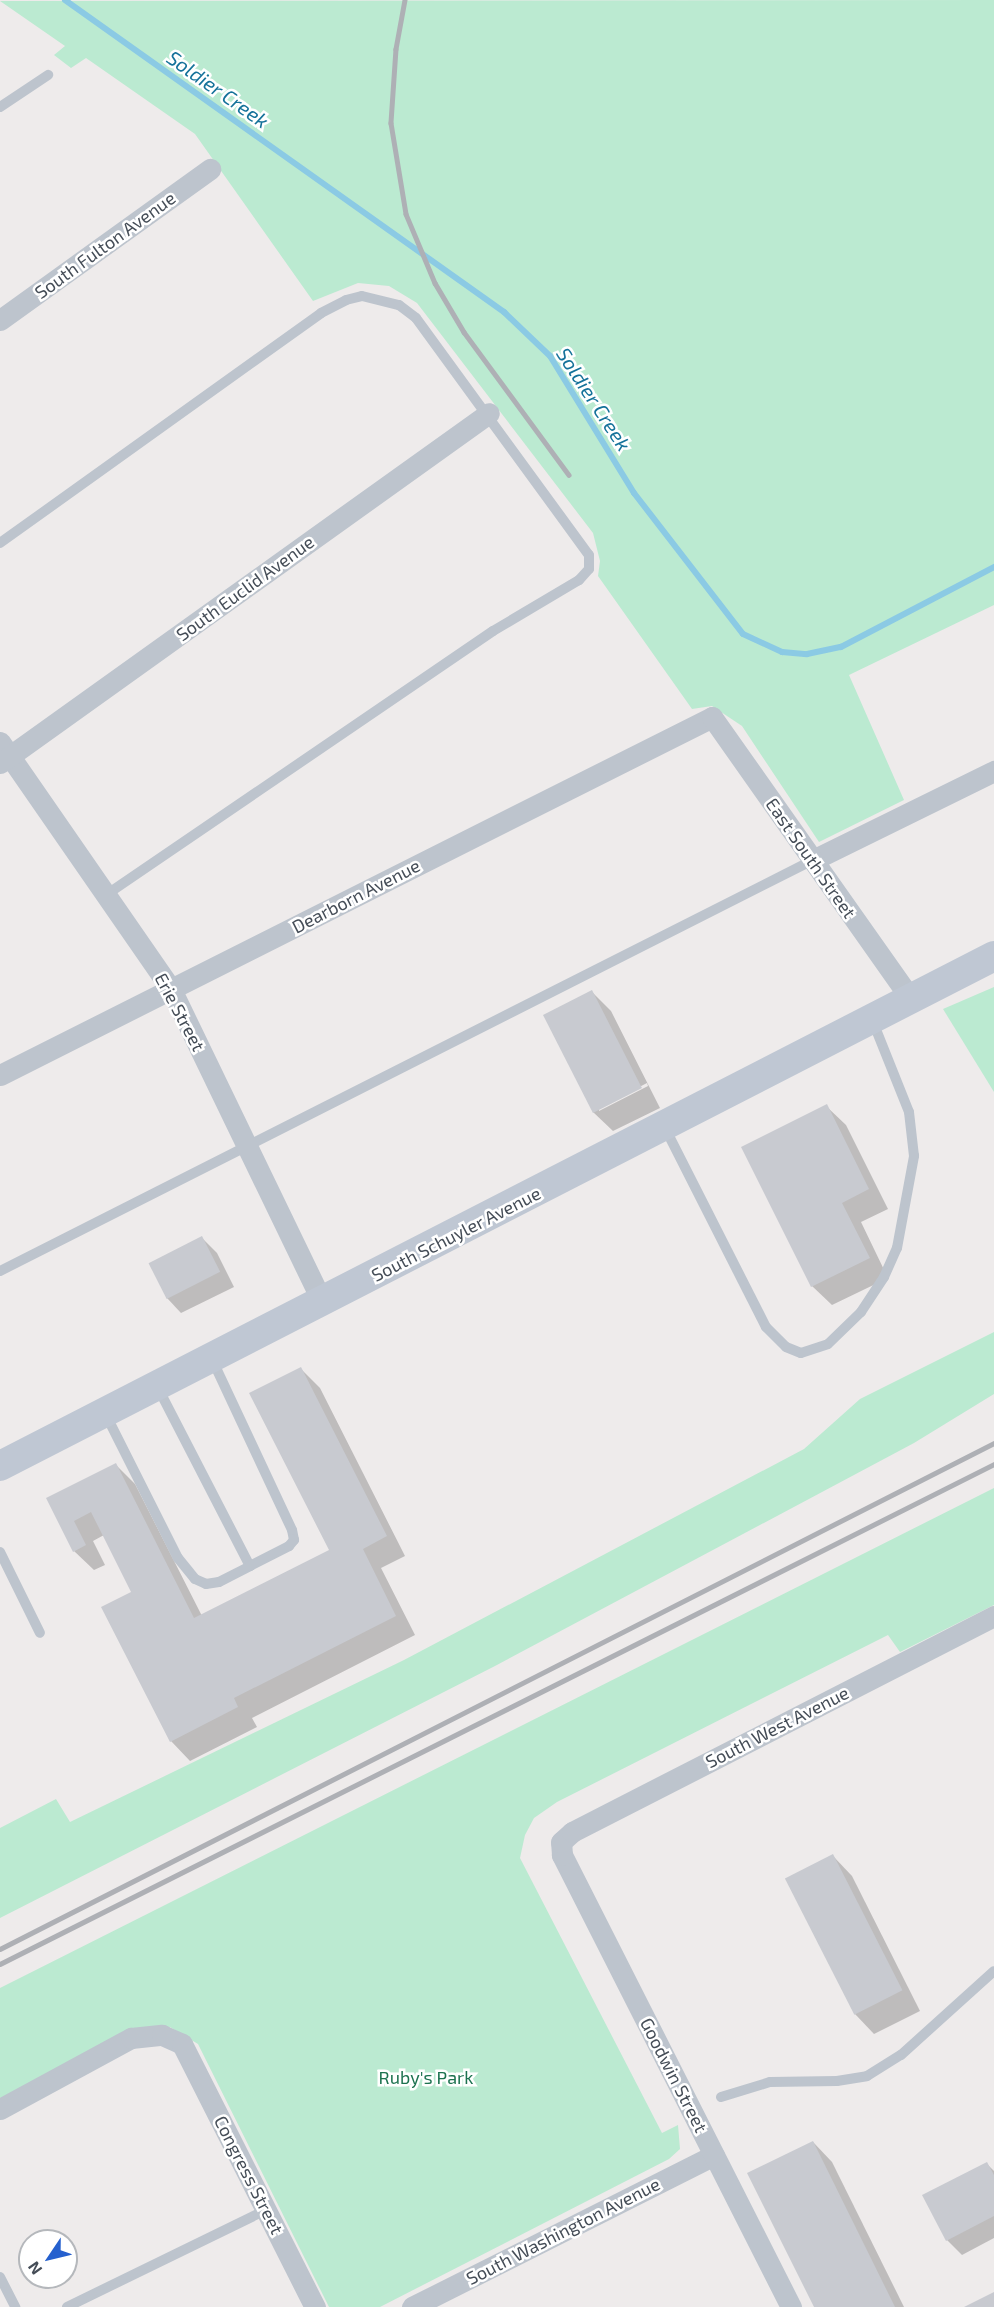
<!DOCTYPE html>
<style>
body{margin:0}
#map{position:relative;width:994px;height:2307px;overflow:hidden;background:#eeebeb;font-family:"Exo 2",sans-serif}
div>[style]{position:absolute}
.green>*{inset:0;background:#bbead1}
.shadow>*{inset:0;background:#0003}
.stream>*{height:6px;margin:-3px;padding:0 3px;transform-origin:3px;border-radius:3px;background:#8bcae4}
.building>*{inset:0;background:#c8cad0;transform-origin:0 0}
.lane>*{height:10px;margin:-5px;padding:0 5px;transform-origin:5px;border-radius:5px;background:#bdc4cd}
.street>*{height:21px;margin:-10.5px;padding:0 10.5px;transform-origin:10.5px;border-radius:10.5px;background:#bdc4cd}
.secondary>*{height:30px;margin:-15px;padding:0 15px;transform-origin:15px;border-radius:15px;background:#bfc7d3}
.rail>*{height:4.5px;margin:-2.25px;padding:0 2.25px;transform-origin:2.25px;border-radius:2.25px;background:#aeb0b5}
span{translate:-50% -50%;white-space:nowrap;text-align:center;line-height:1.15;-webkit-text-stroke:5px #fff;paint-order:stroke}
.street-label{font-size:18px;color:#454d57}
.park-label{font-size:18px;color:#1c724f}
.water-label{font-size:20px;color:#15729a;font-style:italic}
.north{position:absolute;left:18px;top:2229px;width:60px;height:60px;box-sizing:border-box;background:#fff;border:2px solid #b5b8bc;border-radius:50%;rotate:235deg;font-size:16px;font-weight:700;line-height:24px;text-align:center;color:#454d57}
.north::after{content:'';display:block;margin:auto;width:21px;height:27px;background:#2560ce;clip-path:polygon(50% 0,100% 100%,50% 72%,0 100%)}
</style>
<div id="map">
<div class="green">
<div style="clip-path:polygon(994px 0,994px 605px,849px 675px,904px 800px,819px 842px,742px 726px,712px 706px,692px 709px,598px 576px,600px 561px,593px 533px,417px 303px,389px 286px,358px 283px,313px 301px,195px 134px,86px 58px,71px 68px,54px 55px,65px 46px,0 1px)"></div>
<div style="clip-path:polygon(994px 987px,994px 1092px,943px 1009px)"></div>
<div style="clip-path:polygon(994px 1332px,994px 1394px,914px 1443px,495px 1666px,0 1918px,0 1828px,56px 1799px,70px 1822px,404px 1660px,804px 1449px,860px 1399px)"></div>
<div style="clip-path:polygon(994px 1488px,994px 1605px,900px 1652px,888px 1635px,557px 1802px,534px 1818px,525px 1835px,520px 1858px,662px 2133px,678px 2125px,680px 2149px,669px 2159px,380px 2307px,329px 2307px,198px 2044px,170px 2027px,0 2098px,0 1988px)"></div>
</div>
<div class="shadow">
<div style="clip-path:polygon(evenodd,592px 992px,611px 1011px,660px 1108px,613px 1131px,593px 1112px,592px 992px,647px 1083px,648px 1086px,599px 1111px,599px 1108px,647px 1083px)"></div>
<div style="clip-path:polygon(826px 1106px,846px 1125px,888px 1209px,861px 1222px,888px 1278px,832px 1305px,812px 1286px)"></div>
<div style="clip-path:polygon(202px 1238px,217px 1253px,234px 1287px,181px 1313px,167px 1298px,150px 1264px)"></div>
<div style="clip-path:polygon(301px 1369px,320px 1388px,405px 1556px,381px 1568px,415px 1635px,252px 1718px,257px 1727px,190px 1761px,171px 1741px,133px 1592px,104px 1535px,93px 1541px,105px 1565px,94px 1570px,74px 1551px,48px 1499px,116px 1465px,135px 1484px,202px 1616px,331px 1551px)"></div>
<div style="clip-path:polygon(833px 1856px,852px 1876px,920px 2011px,874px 2034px,855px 2014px,787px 1879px)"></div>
<div style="clip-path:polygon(813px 2142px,832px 2162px,904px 2307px,816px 2307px)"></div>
<div style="clip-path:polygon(987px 2164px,994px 2171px,994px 2238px,962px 2255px,947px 2240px)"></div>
</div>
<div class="stream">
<div style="left:65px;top:0;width:539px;rotate:35.4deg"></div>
<div style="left:504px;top:312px;width:64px;rotate:43.7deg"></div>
<div style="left:550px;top:356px;width:161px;rotate:58.5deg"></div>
<div style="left:634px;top:493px;width:178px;rotate:52.3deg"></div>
<div style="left:743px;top:634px;width:43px;rotate:24.8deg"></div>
<div style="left:782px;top:652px;width:25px;rotate:5deg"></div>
<div style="left:807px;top:654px;width:35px;rotate:-12deg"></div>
<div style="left:841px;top:647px;width:173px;rotate:-27.6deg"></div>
</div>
<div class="building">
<div style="left:592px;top:990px;width:110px;height:55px;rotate:63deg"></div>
<div style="clip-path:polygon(827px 1104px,869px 1189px,842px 1203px,870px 1258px,811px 1287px,741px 1147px)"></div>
<div style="left:202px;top:1236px;width:40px;height:60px;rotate:63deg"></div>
<div style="clip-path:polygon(301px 1367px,387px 1536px,363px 1549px,396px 1616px,234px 1698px,238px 1707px,170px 1742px,101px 1607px,131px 1592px,91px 1512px,74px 1521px,86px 1545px,73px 1552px,46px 1498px,116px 1463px,194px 1618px,329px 1550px,249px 1393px)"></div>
<div style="left:833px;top:1854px;width:153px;height:54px;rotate:63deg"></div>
<div style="clip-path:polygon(813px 2141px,895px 2307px,814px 2307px,747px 2173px)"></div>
<div style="clip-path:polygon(987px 2162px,994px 2175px,994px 2216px,946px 2241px,922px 2195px)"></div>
<div style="clip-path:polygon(994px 2292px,994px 2307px,964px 2307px)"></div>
</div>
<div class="lane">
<div style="left:0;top:107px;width:58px;rotate:-33.7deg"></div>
<div style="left:0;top:543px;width:395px;rotate:-35.6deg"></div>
<div style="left:321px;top:313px;width:28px;rotate:-27deg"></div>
<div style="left:346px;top:300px;width:16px;rotate:-14deg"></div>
<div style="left:362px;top:296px;width:38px;rotate:14deg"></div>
<div style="left:399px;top:305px;width:21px;rotate:37deg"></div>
<div style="left:416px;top:318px;width:293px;rotate:53.9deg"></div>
<div style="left:589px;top:555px;width:14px;rotate:90deg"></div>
<div style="left:589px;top:569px;width:15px;rotate:132deg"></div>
<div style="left:579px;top:580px;width:100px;rotate:149.3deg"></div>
<div style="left:493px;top:631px;width:468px;rotate:145.7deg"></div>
<div style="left:664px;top:1126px;width:225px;rotate:63.1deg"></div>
<div style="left:766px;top:1327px;width:28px;rotate:45deg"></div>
<div style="left:786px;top:1347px;width:16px;rotate:22deg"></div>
<div style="left:801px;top:1353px;width:28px;rotate:-18deg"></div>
<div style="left:828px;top:1344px;width:46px;rotate:-44.1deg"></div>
<div style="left:861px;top:1312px;width:42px;rotate:-56.7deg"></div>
<div style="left:884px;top:1277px;width:32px;rotate:-66deg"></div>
<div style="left:897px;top:1248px;width:94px;rotate:-79.5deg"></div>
<div style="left:914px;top:1156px;width:44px;rotate:-96.5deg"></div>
<div style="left:909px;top:1112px;width:97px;rotate:-111.8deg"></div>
<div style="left:0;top:1271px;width:911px;rotate:-26.82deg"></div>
<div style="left:158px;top:1388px;width:200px;rotate:62.7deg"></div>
<div style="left:105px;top:1413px;width:162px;rotate:63.3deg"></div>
<div style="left:178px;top:1558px;width:27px;rotate:51deg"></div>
<div style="left:195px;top:1579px;width:12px;rotate:24deg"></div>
<div style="left:206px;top:1584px;width:13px;rotate:-9deg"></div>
<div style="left:219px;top:1582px;width:35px;rotate:-27deg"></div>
<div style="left:250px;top:1566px;width:44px;rotate:-27.1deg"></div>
<div style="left:289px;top:1546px;width:8px;rotate:-50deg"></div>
<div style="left:294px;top:1540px;width:10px;rotate:-101deg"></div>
<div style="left:292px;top:1530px;width:189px;rotate:-115.1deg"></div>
<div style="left:0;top:1552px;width:90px;rotate:63.7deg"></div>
<div style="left:721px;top:2097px;width:51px;rotate:-17deg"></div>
<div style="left:770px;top:2082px;width:67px;rotate:-0.9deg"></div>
<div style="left:837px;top:2081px;width:30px;rotate:-9deg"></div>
<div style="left:867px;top:2076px;width:40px;rotate:-32deg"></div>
<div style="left:901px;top:2055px;width:125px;rotate:-42.1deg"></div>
<div style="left:0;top:2277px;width:34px;rotate:63deg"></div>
<div style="left:67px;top:2307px;width:221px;rotate:-26deg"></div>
</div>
<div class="street">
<div style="left:0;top:320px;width:259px;rotate:-35.7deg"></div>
<div style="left:0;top:742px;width:300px;rotate:55.3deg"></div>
<div style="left:171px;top:989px;width:349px;rotate:64.2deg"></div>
<div style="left:0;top:763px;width:601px;rotate:-35.59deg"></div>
<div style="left:813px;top:860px;width:202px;rotate:-26.2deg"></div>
<div style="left:0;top:1075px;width:797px;rotate:-26.69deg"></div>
<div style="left:712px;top:717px;width:344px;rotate:54.8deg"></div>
<div style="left:0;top:2109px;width:149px;rotate:-28.5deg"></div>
<div style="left:131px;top:2038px;width:31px;rotate:-6deg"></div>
<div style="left:162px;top:2035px;width:22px;rotate:24deg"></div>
<div style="left:182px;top:2044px;width:295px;rotate:63.2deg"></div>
<div style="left:412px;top:2307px;width:338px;rotate:-26.7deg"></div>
<div style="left:791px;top:2307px;width:507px;rotate:-116.87deg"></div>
<div style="left:562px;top:1855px;width:13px;rotate:-94deg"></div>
<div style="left:561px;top:1842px;width:15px;rotate:-42deg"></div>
<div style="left:572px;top:1832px;width:474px;rotate:-27.1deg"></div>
</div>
<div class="secondary">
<div style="left:0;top:1466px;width:1117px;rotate:-27.16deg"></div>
</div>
<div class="rail">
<div style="left:405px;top:0;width:50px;rotate:100.4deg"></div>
<div style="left:396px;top:49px;width:74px;rotate:93.9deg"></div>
<div style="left:391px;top:123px;width:92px;rotate:80.6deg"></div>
<div style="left:406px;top:214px;width:75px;rotate:67.2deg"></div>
<div style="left:435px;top:283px;width:57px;rotate:59.4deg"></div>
<div style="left:464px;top:332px;width:177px;rotate:53.7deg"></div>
<div style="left:0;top:1949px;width:1115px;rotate:-26.98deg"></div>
<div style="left:0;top:1964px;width:1113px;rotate:-26.7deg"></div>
</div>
<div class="street-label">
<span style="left:105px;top:245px;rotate:-36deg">South Fulton Avenue</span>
<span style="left:245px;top:588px;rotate:-36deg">South Euclid Avenue</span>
<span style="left:811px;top:858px;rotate:55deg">East South Street</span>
<span style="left:356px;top:896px;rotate:-27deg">Dearborn Avenue</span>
<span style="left:180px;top:1012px;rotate:62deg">Erie Street</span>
<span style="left:456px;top:1234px;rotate:-27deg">South Schuyler Avenue</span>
<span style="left:777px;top:1727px;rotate:-27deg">South West Avenue</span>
<span style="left:674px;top:2075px;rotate:63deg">Goodwin Street</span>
<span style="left:249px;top:2175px;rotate:63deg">Congress Street</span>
<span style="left:563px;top:2231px;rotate:-27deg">South Washington Avenue</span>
</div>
<div class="park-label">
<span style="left:426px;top:2077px">Ruby's Park</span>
</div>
<div class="water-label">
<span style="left:218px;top:89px;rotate:35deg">Soldier Creek</span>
<span style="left:594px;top:399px;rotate:57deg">Soldier Creek</span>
</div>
<div class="north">N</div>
</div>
